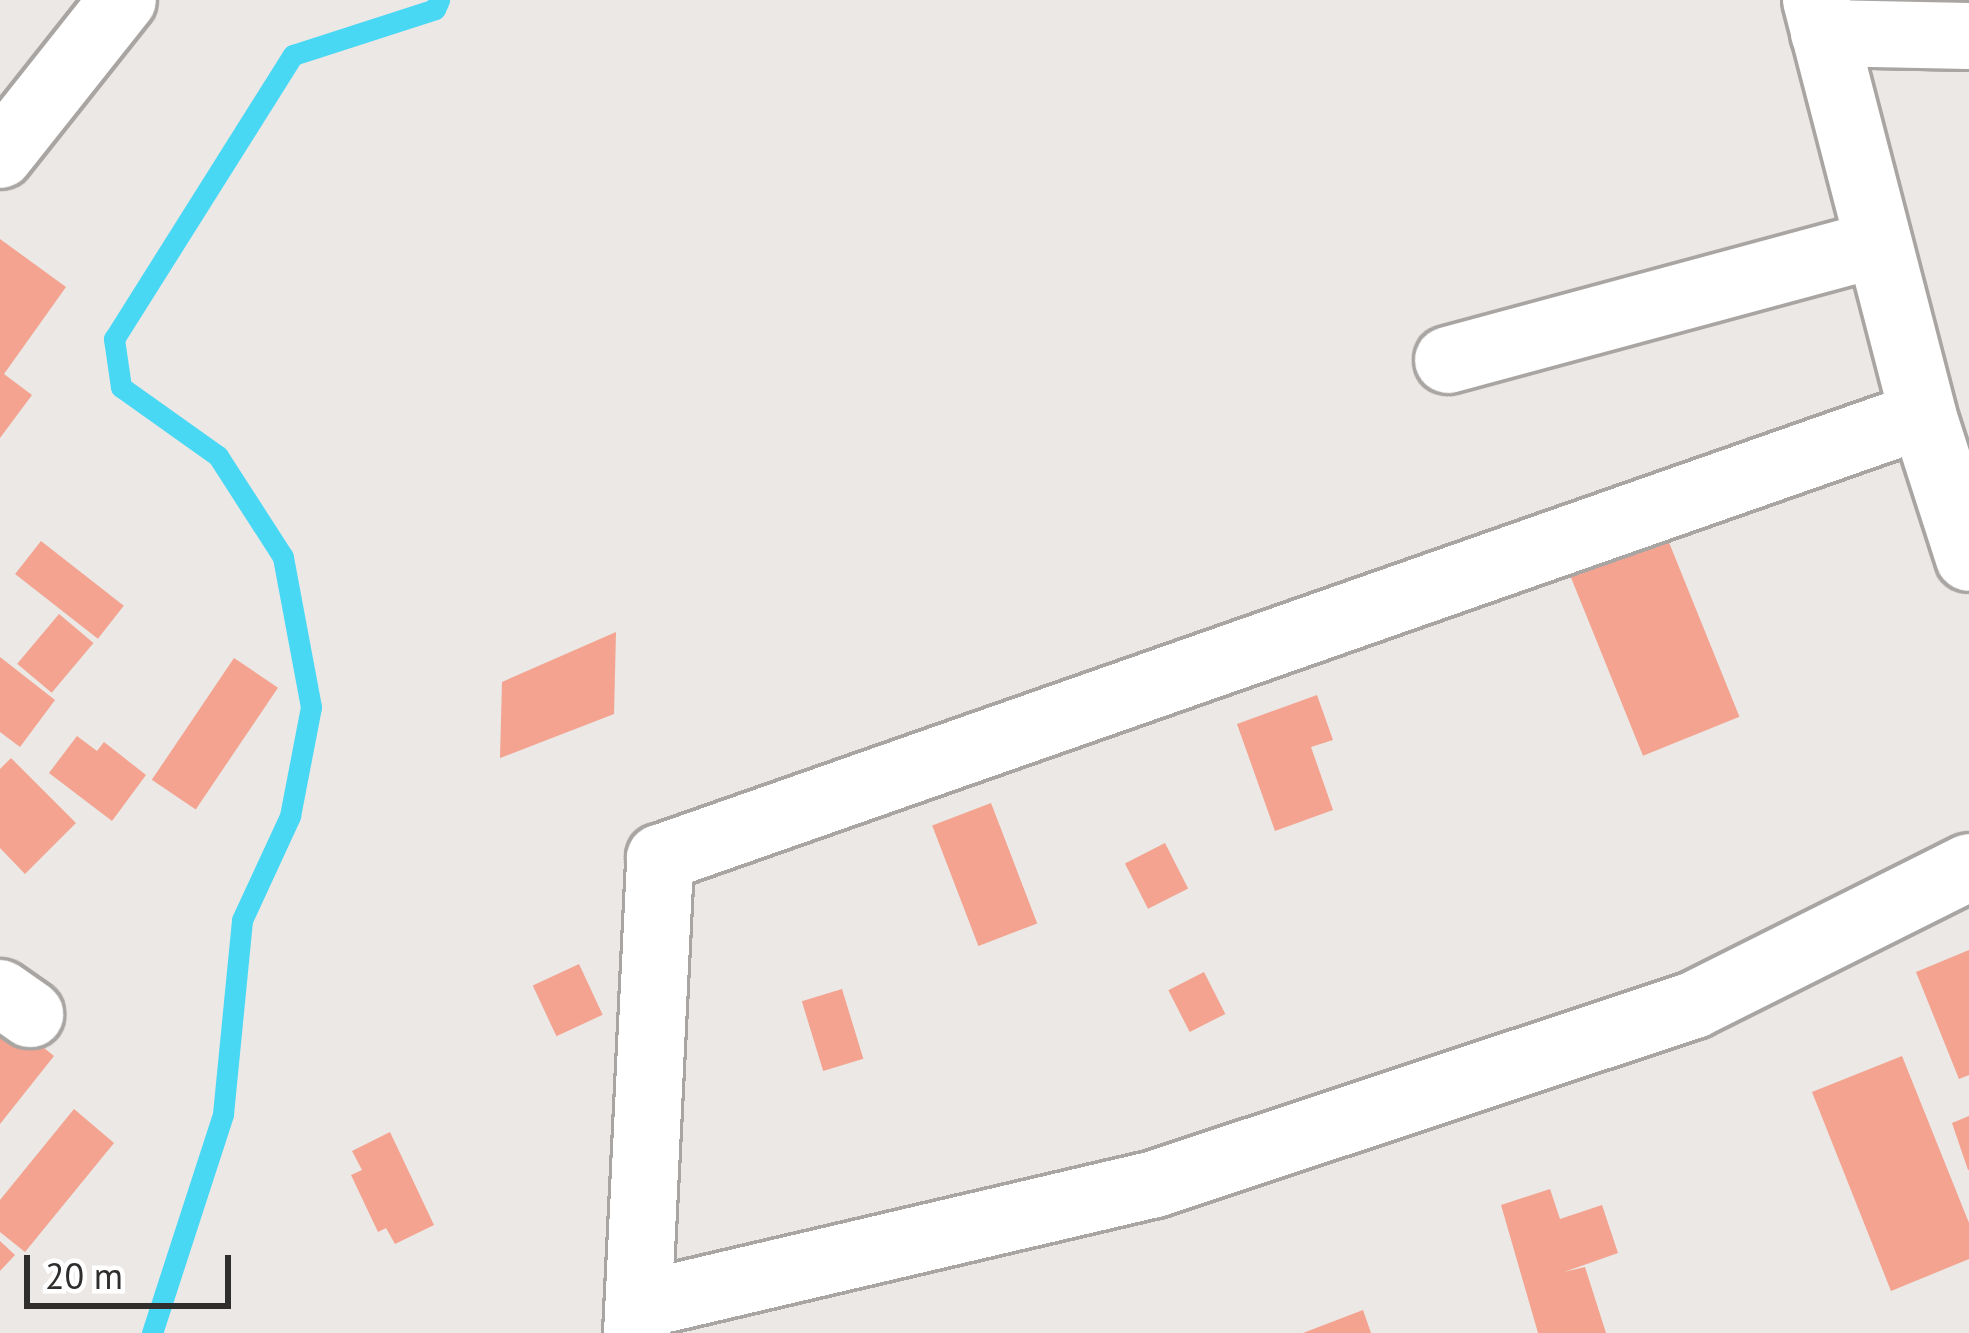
<!DOCTYPE html>
<style>
body{margin:0}
#map{position:relative;width:1969px;height:1333px;overflow:hidden;background:#ebe8e5;font-family:"PT Sans",sans-serif}
div>[style]{position:absolute}
.stream>*{height:21px;margin:-10.5px;padding:0 10.5px;transform-origin:10.5px;border-radius:10.5px;background:#48d8f4}
.building>*{inset:0;background:#f3a38f;transform-origin:0 0}
.roads{filter:drop-shadow(3px 0 #a8a5a3) drop-shadow(-3px 0 #a8a5a3) drop-shadow(0 3px #a8a5a3) drop-shadow(0 -3px #a8a5a3)}
.minor>*{height:66px;margin:-33px;padding:0 33px;transform-origin:33px;border-radius:33px;background:#fff}
span{translate:-50% -50%;white-space:nowrap;text-align:center;line-height:1.15;-webkit-text-stroke:10px #fff;paint-order:stroke}
.scale{position:absolute;left:24px;top:1255px;width:207px;height:54px;box-sizing:border-box;border:6px solid #2f2e2d;border-top:0;padding-left:15px;font-size:36px;line-height:42px;white-space:nowrap;color:#2f2e2d;-webkit-text-stroke:9px #fff;paint-order:stroke}
</style>
<div id="map">
<div class="stream">
<div style="left:152px;top:1333px;width:230px;rotate:-72deg"></div>
<div style="left:223px;top:1114px;width:195px;rotate:-84.4deg"></div>
<div style="left:242px;top:920px;width:115px;rotate:-65.2deg"></div>
<div style="left:290px;top:816px;width:111px;rotate:-79.1deg"></div>
<div style="left:311px;top:707px;width:153px;rotate:-100.6deg"></div>
<div style="left:283px;top:557px;width:120px;rotate:-122.8deg"></div>
<div style="left:218px;top:456px;width:119px;rotate:-144.6deg"></div>
<div style="left:121px;top:387px;width:49px;rotate:-98.3deg"></div>
<div style="left:114px;top:339px;width:336px;rotate:-57.8deg"></div>
<div style="left:293px;top:55px;width:149px;rotate:-17.9deg"></div>
<div style="left:435px;top:9px;width:10px;rotate:-66deg"></div>
</div>
<div class="building">
<div style="clip-path:polygon(0 239px,66px 287px,4px 374px,32px 395px,0 438px)"></div>
<div style="left:1666px;top:535px;width:196px;height:104px;rotate:68deg"></div>
<div style="left:41px;top:541px;width:105px;height:42px;rotate:38deg"></div>
<div style="left:59px;top:614px;width:45px;height:65px;rotate:40deg"></div>
<div style="clip-path:polygon(616px 632px,614px 714px,500px 758px,502px 682px)"></div>
<div style="clip-path:polygon(0 657px,55px 700px,20px 747px,0 732px)"></div>
<div style="left:234px;top:658px;width:53px;height:147px;rotate:34deg"></div>
<div style="clip-path:polygon(1317px 695px,1333px 740px,1311px 747px,1333px 810px,1275px 831px,1237px 724px)"></div>
<div style="clip-path:polygon(77px 736px,97px 751px,104px 742px,146px 775px,112px 821px,49px 773px)"></div>
<div style="clip-path:polygon(11px 758px,76px 823px,25px 874px,0 848px,0 769px)"></div>
<div style="left:991px;top:803px;width:129px;height:63px;rotate:69deg"></div>
<div style="left:1165px;top:843px;width:51px;height:45px;rotate:63deg"></div>
<div style="clip-path:polygon(1969px 950px,1969px 1075px,1959px 1079px,1916px 972px)"></div>
<div style="left:579px;top:964px;width:56px;height:51px;rotate:65deg"></div>
<div style="left:1204px;top:972px;width:47px;height:40px;rotate:63deg"></div>
<div style="left:842px;top:989px;width:73px;height:42px;rotate:73deg"></div>
<div style="clip-path:polygon(8px 1019px,54px 1056px,0 1124px,0 1030px)"></div>
<div style="clip-path:polygon(1902px 1056px,1969px 1223px,1969px 1259px,1891px 1291px,1812px 1092px)"></div>
<div style="clip-path:polygon(74px 1109px,114px 1143px,25px 1252px,0 1232px,0 1200px)"></div>
<div style="clip-path:polygon(1969px 1116px,1969px 1170px,1968px 1170px,1952px 1123px)"></div>
<div style="clip-path:polygon(390px 1132px,434px 1225px,395px 1244px,386px 1228px,378px 1232px,351px 1175px,362px 1170px,352px 1151px)"></div>
<div style="clip-path:polygon(1550px 1189px,1560px 1219px,1602px 1205px,1618px 1253px,1564px 1272px,1585px 1267px,1606px 1333px,1538px 1333px,1501px 1205px)"></div>
<div style="clip-path:polygon(0 1241px,15px 1255px,0 1271px)"></div>
<div style="clip-path:polygon(1363px 1310px,1371px 1333px,1303px 1333px)"></div>
</div>
<div class="roads">
<div class="minor">
<div style="left:1816px;top:0;width:429px;rotate:75.5deg"></div>
<div style="left:1923px;top:415px;width:150px;rotate:72.2deg"></div>
<div style="left:1824px;top:33px;width:145px;rotate:1.2deg"></div>
<div style="left:0;top:155px;width:198px;rotate:-51.6deg"></div>
<div style="left:1448px;top:360px;width:446px;rotate:-15.1deg"></div>
<div style="left:0;top:993px;width:37px;rotate:35deg"></div>
<div style="left:640px;top:1305px;width:529px;rotate:-13.22deg"></div>
<div style="left:1155px;top:1184px;width:568px;rotate:-18.37deg"></div>
<div style="left:1694px;top:1005px;width:308px;rotate:-26.6deg"></div>
<div style="left:637px;top:1333px;width:476px;rotate:-87.2deg"></div>
<div style="left:660px;top:858px;width:1338px;rotate:-19.33deg"></div>
</div>
</div>
<div class="scale">20 m</div>
</div>
